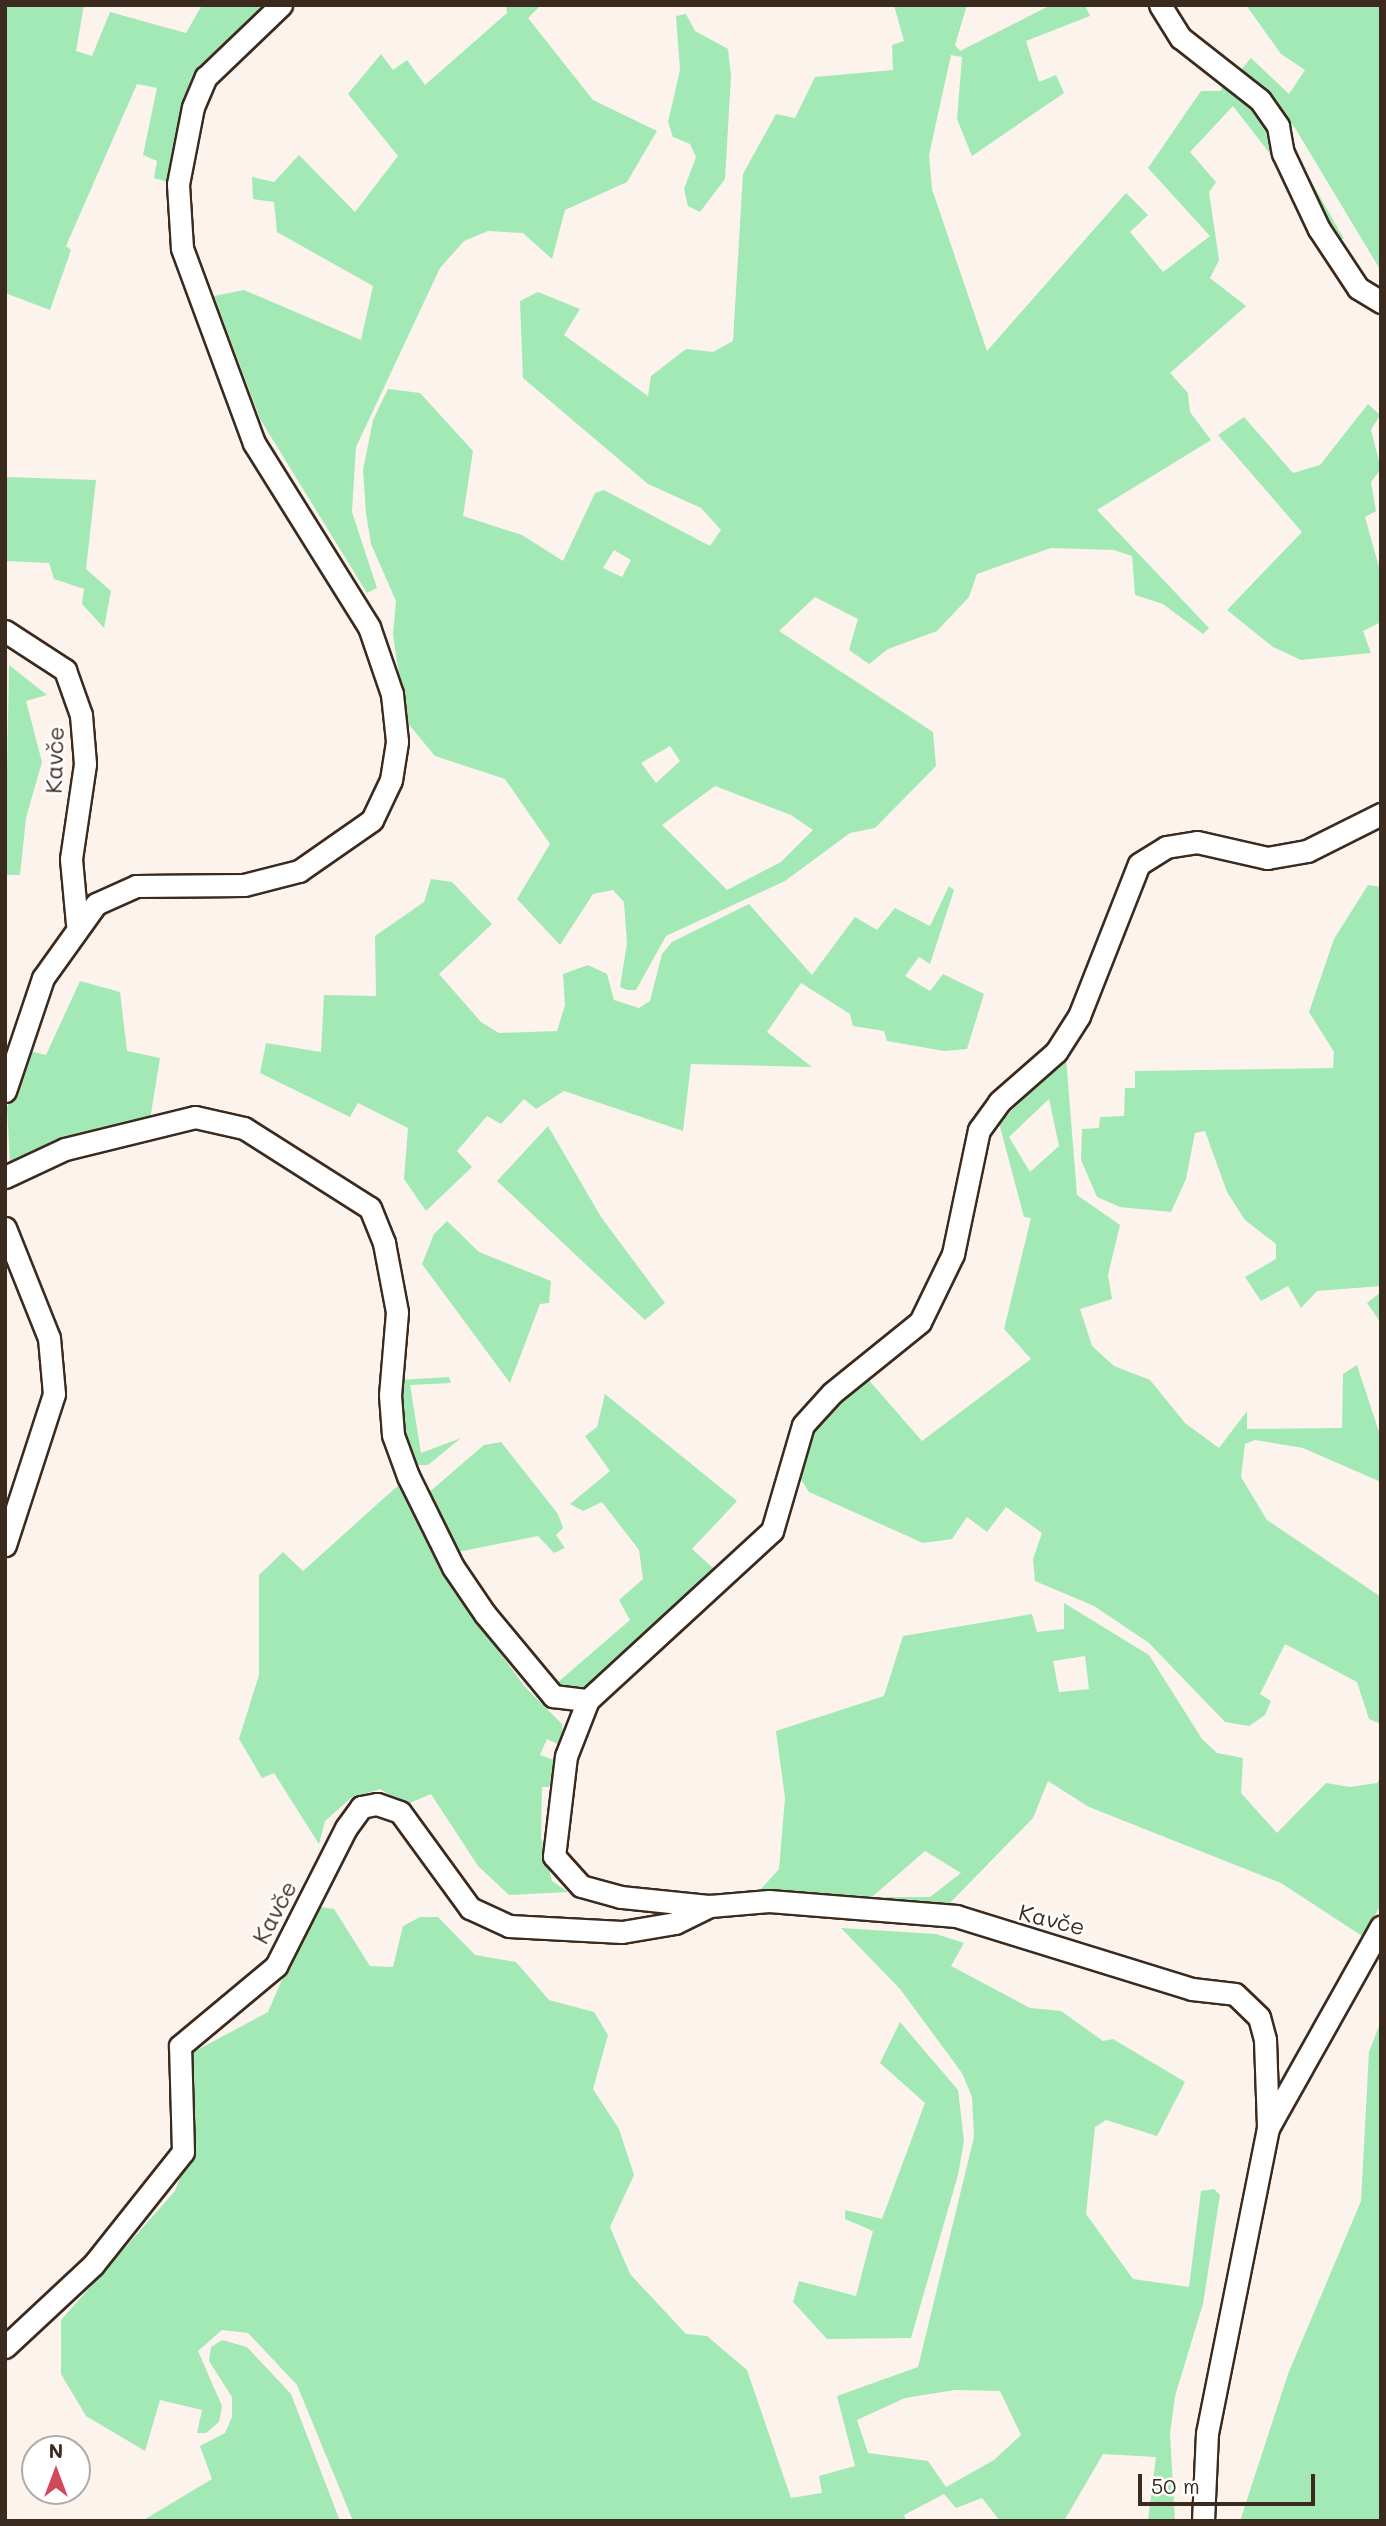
<!DOCTYPE html>
<meta charset="utf-8">
<style>
body{margin:0}
#map{position:relative;width:1386px;height:2526px;overflow:hidden;background:#fcf3ec;font-family:Mali,sans-serif}
div>[style]{position:absolute}
.green>*{inset:0;background:#a3e9b6}
.roads{filter:drop-shadow(2px 0 #3b2a1e) drop-shadow(-2px 0 #3b2a1e) drop-shadow(0 2px #3b2a1e) drop-shadow(0 -2px #3b2a1e)}
.minor>*{height:21px;margin:-10.5px;padding:0 10.5px;transform-origin:10.5px;border-radius:10.5px;background:#fff}
span{translate:-50% -50%;white-space:nowrap;text-align:center;line-height:1.15;-webkit-text-stroke:5px #fff;paint-order:stroke}
.street-label{font-size:23px;color:#3b2a1e}
.frame{position:absolute;inset:0;border:7px solid #3b2a1e;pointer-events:none}
.north{position:absolute;left:21px;top:2435px;width:70px;height:70px;box-sizing:border-box;background:#fff;border:2px solid #b1aaa5;border-radius:50%;rotate:0deg;font-size:19px;font-weight:700;line-height:28px;text-align:center;color:#3b2a1e}
.north::after{content:'';display:block;margin:auto;width:24px;height:32px;background:#d1495b;clip-path:polygon(50% 0,100% 100%,50% 72%,0 100%)}
.scale{position:absolute;left:1138px;top:2474px;width:177px;height:32px;box-sizing:border-box;border:4px solid #3b2a1e;border-top:0;padding-left:9px;font-size:21px;line-height:24px;white-space:nowrap;color:#3b2a1e;-webkit-text-stroke:5px #fff;paint-order:stroke}
</style>
<div id="map">
<div class="green">
<div style="clip-path:polygon(5px 5px,84px 5px,76px 51px,92px 56px,110px 12px,186px 33px,202px 5px,266px 5px,226px 44px,168px 182px,154px 178px,157px 161px,143px 155px,157px 88px,137px 84px,66px 246px,71px 250px,50px 310px,5px 293px)"></div>
<div style="clip-path:polygon(506px 5px,541px 5px,528px 18px,593px 100px,657px 131px,627px 182px,565px 210px,552px 259px,523px 233px,488px 231px,464px 241px,440px 268px,356px 447px,352px 512px,377px 588px,367px 593px,260px 419px,214px 296px,244px 290px,361px 340px,373px 286px,277px 232px,274px 202px,253px 199px,252px 177px,274px 182px,299px 155px,355px 212px,398px 156px,348px 94px,381px 54px,393px 70px,407px 60px,425px 85px,507px 13px)"></div>
<div style="clip-path:polygon(evenodd,894px 5px,967px 5px,955px 45px,960px 51px,1051px 5px,1085px 5px,1090px 16px,1026px 41px,1039px 82px,1056px 75px,1064px 93px,972px 156px,957px 119px,962px 57px,951px 55px,929px 155px,932px 189px,987px 351px,1126px 193px,1148px 215px,1130px 232px,1163px 272px,1210px 236px,1148px 168px,1201px 91px,1221px 91px,1223px 81px,1299px 160px,1344px 239px,1336px 239px,1233px 106px,1190px 152px,1216px 182px,1209px 192px,1219px 260px,1210px 278px,1246px 306px,1170px 373px,1188px 393px,1190px 412px,1211px 440px,1097px 510px,1209px 628px,1203px 634px,1163px 604px,1135px 595px,1132px 556px,1114px 550px,1051px 548px,977px 574px,969px 597px,937px 631px,888px 649px,869px 664px,849px 650px,858px 619px,815px 597px,779px 631px,933px 732px,936px 766px,875px 828px,850px 833px,785px 881px,666px 936px,636px 990px,627px 990px,620px 987px,627px 943px,624px 902px,613px 890px,593px 894px,560px 945px,517px 899px,550px 844px,505px 779px,435px 756px,406px 721px,393px 635px,396px 601px,371px 544px,366px 513px,363px 470px,373px 420px,388px 389px,420px 393px,473px 451px,463px 516px,522px 535px,563px 561px,595px 493px,604px 490px,710px 546px,721px 530px,701px 508px,648px 484px,523px 378px,520px 301px,538px 292px,580px 309px,564px 335px,648px 396px,651px 376px,686px 349px,713px 352px,733px 341px,743px 174px,776px 114px,795px 118px,815px 77px,893px 70px,892px 45px,904px 41px,894px 5px,614px 550px,631px 560px,622px 577px,603px 568px,614px 550px,894px 5px,670px 746px,680px 761px,656px 783px,641px 763px,670px 746px,894px 5px,715px 786px,791px 815px,813px 830px,781px 862px,727px 890px,662px 825px,715px 786px)"></div>
<div style="clip-path:polygon(1246px 5px,1381px 5px,1381px 271px,1295px 128px,1240px 71px,1251px 58px,1289px 94px,1305px 70px,1281px 54px)"></div>
<div style="clip-path:polygon(686px 14px,695px 31px,728px 49px,731px 76px,725px 179px,700px 212px,688px 206px,684px 189px,696px 157px,690px 144px,673px 137px,668px 122px,680px 70px,676px 16px)"></div>
<div style="clip-path:polygon(1368px 404px,1380px 415px,1371px 430px,1381px 469px,1371px 482px,1376px 511px,1365px 517px,1381px 574px,1381px 622px,1363px 631px,1371px 653px,1301px 660px,1273px 647px,1227px 610px,1302px 532px,1218px 435px,1244px 417px,1293px 473px,1320px 465px)"></div>
<div style="clip-path:polygon(6px 477px,96px 480px,86px 569px,111px 591px,104px 628px,82px 604px,84px 589px,54px 579px,49px 563px,5px 561px)"></div>
<div style="clip-path:polygon(9px 665px,47px 695px,26px 701px,42px 762px,26px 818px,20px 875px,5px 875px)"></div>
<div style="clip-path:polygon(431px 879px,452px 882px,492px 924px,439px 974px,481px 1022px,499px 1033px,557px 1031px,565px 1005px,563px 974px,588px 965px,607px 974px,614px 1000px,639px 1008px,650px 1001px,662px 954px,672px 942px,749px 904px,812px 975px,855px 917px,877px 930px,895px 908px,930px 926px,949px 886px,954px 890px,930px 964px,919px 957px,905px 976px,930px 991px,943px 974px,984px 994px,967px 1049px,944px 1051px,887px 1041px,884px 1031px,853px 1026px,850px 1014px,801px 983px,767px 1032px,812px 1067px,691px 1064px,683px 1131px,564px 1091px,536px 1109px,524px 1099px,501px 1124px,487px 1116px,457px 1151px,472px 1167px,426px 1211px,404px 1179px,408px 1128px,358px 1103px,350px 1117px,260px 1073px,266px 1043px,321px 1052px,324px 995px,376px 996px,375px 936px,424px 902px)"></div>
<div style="clip-path:polygon(1368px 885px,1381px 887px,1381px 1286px,1317px 1291px,1301px 1308px,1288px 1286px,1261px 1301px,1245px 1277px,1276px 1259px,1276px 1244px,1245px 1220px,1227px 1192px,1205px 1131px,1195px 1133px,1186px 1179px,1171px 1212px,1120px 1207px,1097px 1197px,1081px 1160px,1082px 1129px,1099px 1128px,1100px 1117px,1124px 1116px,1125px 1088px,1135px 1088px,1135px 1071px,1333px 1068px,1334px 1052px,1309px 1012px,1334px 939px)"></div>
<div style="clip-path:polygon(80px 981px,120px 992px,127px 1051px,160px 1058px,149px 1126px,10px 1164px,7px 1108px,30px 1051px,46px 1055px)"></div>
<div style="clip-path:polygon(evenodd,1066px 1057px,1077px 1195px,1120px 1225px,1108px 1275px,1112px 1299px,1080px 1309px,1092px 1346px,1114px 1366px,1150px 1380px,1185px 1423px,1219px 1448px,1247px 1411px,1247px 1429px,1342px 1428px,1343px 1374px,1357px 1365px,1381px 1438px,1381px 1482px,1303px 1448px,1255px 1440px,1245px 1444px,1241px 1477px,1267px 1520px,1381px 1597px,1381px 1724px,1369px 1719px,1357px 1682px,1285px 1644px,1260px 1694px,1271px 1701px,1265px 1715px,1249px 1726px,1225px 1722px,1149px 1643px,1094px 1606px,1035px 1581px,1033px 1559px,1042px 1533px,1006px 1507px,987px 1532px,967px 1517px,952px 1539px,923px 1543px,809px 1492px,798px 1475px,810px 1429px,867px 1378px,922px 1441px,1031px 1359px,1004px 1329px,1031px 1218px,1024px 1217px,999px 1123px,1066px 1057px,1049px 1099px,1059px 1146px,1030px 1172px,1009px 1137px,1049px 1099px)"></div>
<div style="clip-path:polygon(548px 1126px,601px 1217px,665px 1303px,645px 1320px,497px 1181px)"></div>
<div style="clip-path:polygon(447px 1221px,479px 1252px,551px 1281px,549px 1303px,540px 1304px,510px 1383px,422px 1264px,434px 1234px)"></div>
<div style="clip-path:polygon(1381px 1292px,1381px 1323px,1367px 1303px)"></div>
<div style="clip-path:polygon(449px 1377px,451px 1383px,410px 1385px,421px 1453px,461px 1438px,428px 1465px,415px 1465px,404px 1443px,399px 1380px)"></div>
<div style="clip-path:polygon(605px 1394px,737px 1501px,692px 1549px,722px 1576px,584px 1697px,550px 1689px,630px 1620px,619px 1600px,643px 1579px,639px 1550px,602px 1502px,583px 1511px,570px 1504px,610px 1471px,585px 1436px,597px 1427px)"></div>
<div style="clip-path:polygon(501px 1442px,558px 1514px,563px 1528px,556px 1535px,565px 1548px,554px 1553px,538px 1536px,453px 1553px,427px 1494px,484px 1445px)"></div>
<div style="clip-path:polygon(403px 1481px,462px 1601px,525px 1687px,562px 1724px,564px 1747px,547px 1739px,540px 1755px,557px 1761px,549px 1787px,542px 1787px,541px 1838px,552px 1881px,568px 1892px,509px 1895px,478px 1866px,431px 1794px,405px 1805px,380px 1789px,351px 1798px,325px 1821px,319px 1844px,274px 1773px,262px 1778px,239px 1739px,259px 1675px,259px 1575px,283px 1552px,303px 1571px)"></div>
<div style="clip-path:polygon(evenodd,1064px 1603px,1149px 1655px,1202px 1739px,1217px 1753px,1243px 1758px,1241px 1793px,1277px 1833px,1326px 1783px,1350px 1787px,1377px 1783px,1381px 1776px,1381px 1905px,1362px 1936px,1281px 1883px,1089px 1807px,1048px 1781px,1033px 1818px,946px 1907px,761px 1889px,779px 1869px,785px 1798px,776px 1731px,884px 1696px,903px 1636px,1032px 1614px,1037px 1632px,1064px 1629px,1064px 1603px,1085px 1656px,1089px 1689px,1059px 1692px,1053px 1661px,1085px 1656px,1064px 1603px,925px 1851px,961px 1873px,930px 1897px,872px 1897px,925px 1851px)"></div>
<div style="clip-path:polygon(evenodd,314px 1906px,334px 1909px,370px 1966px,393px 1967px,403px 1926px,420px 1917px,438px 1917px,475px 1955px,516px 1962px,549px 2000px,594px 2012px,608px 2035px,593px 2089px,619px 2129px,634px 2175px,610px 2227px,630px 2274px,686px 2334px,707px 2336px,747px 2370px,791px 2498px,822px 2493px,819px 2476px,855px 2466px,837px 2396px,918px 2367px,974px 2137px,972px 2097px,962px 2073px,900px 1989px,841px 1928px,936px 1934px,964px 1943px,951px 1966px,1030px 2008px,1061px 2011px,1103px 2041px,1113px 2039px,1185px 2082px,1157px 2136px,1106px 2120px,1095px 2127px,1086px 2214px,1133px 2279px,1189px 2287px,1201px 2191px,1214px 2189px,1220px 2195px,1203px 2304px,1175px 2396px,1170px 2434px,1175px 2521px,1148px 2521px,1156px 2457px,1103px 2454px,1064px 2521px,1000px 2521px,982px 2498px,956px 2508px,944px 2494px,904px 2515px,906px 2521px,353px 2521px,297px 2385px,248px 2333px,222px 2330px,198px 2351px,222px 2406px,219px 2422px,206px 2433px,197px 2433px,202px 2410px,160px 2400px,145px 2451px,86px 2416px,61px 2374px,61px 2320px,175px 2191px,188px 2156px,186px 2056px,268px 2012px,314px 1906px,955px 2390px,1000px 2391px,1021px 2435px,994px 2460px,946px 2487px,928px 2461px,868px 2453px,857px 2420px,905px 2398px,955px 2390px)"></div>
<div style="clip-path:polygon(1381px 2021px,1381px 2521px,1240px 2521px,1288px 2374px,1361px 2201px,1369px 2052px)"></div>
<div style="clip-path:polygon(900px 2022px,958px 2090px,964px 2141px,958px 2175px,911px 2338px,827px 2339px,793px 2302px,799px 2281px,856px 2296px,873px 2231px,845px 2219px,845px 2210px,882px 2219px,925px 2103px,880px 2063px)"></div>
<div style="clip-path:polygon(222px 2340px,247px 2347px,291px 2394px,340px 2521px,142px 2521px,212px 2479px,200px 2446px,225px 2433px,232px 2417px,232px 2397px,209px 2361px,211px 2347px)"></div>
</div>
<div class="roads">
<div class="minor">
<div style="left:1160px;top:5px;width:39px;rotate:58deg"></div>
<div style="left:1181px;top:38px;width:100px;rotate:38.1deg"></div>
<div style="left:1260px;top:100px;width:32px;rotate:55deg"></div>
<div style="left:1278px;top:126px;width:27px;rotate:80deg"></div>
<div style="left:1283px;top:153px;width:84px;rotate:64.7deg"></div>
<div style="left:1319px;top:229px;width:71px;rotate:56.5deg"></div>
<div style="left:1358px;top:288px;width:27px;rotate:31deg"></div>
<div style="left:5px;top:631px;width:72px;rotate:33deg"></div>
<div style="left:65px;top:670px;width:48px;rotate:70.4deg"></div>
<div style="left:81px;top:715px;width:49px;rotate:85.3deg"></div>
<div style="left:85px;top:764px;width:96px;rotate:98.4deg"></div>
<div style="left:71px;top:859px;width:65px;rotate:84.7deg"></div>
<div style="left:5px;top:1091px;width:119px;rotate:-71.4deg"></div>
<div style="left:43px;top:978px;width:91px;rotate:-54.4deg"></div>
<div style="left:96px;top:904px;width:44px;rotate:-24.2deg"></div>
<div style="left:136px;top:886px;width:108px;rotate:-0.5deg"></div>
<div style="left:244px;top:885px;width:57px;rotate:-14.3deg"></div>
<div style="left:299px;top:871px;width:89px;rotate:-34.9deg"></div>
<div style="left:372px;top:820px;width:44px;rotate:-64.6deg"></div>
<div style="left:391px;top:780px;width:39px;rotate:-81deg"></div>
<div style="left:397px;top:741px;width:47px;rotate:-96.1deg"></div>
<div style="left:392px;top:694px;width:71px;rotate:-108.9deg"></div>
<div style="left:369px;top:627px;width:217px;rotate:-122deg"></div>
<div style="left:254px;top:443px;width:208px;rotate:-110.3deg"></div>
<div style="left:182px;top:248px;width:64px;rotate:-93.6deg"></div>
<div style="left:178px;top:184px;width:78px;rotate:-79deg"></div>
<div style="left:193px;top:107px;width:33px;rotate:-67deg"></div>
<div style="left:206px;top:77px;width:104px;rotate:-43.8deg"></div>
<div style="left:5px;top:1177px;width:66px;rotate:-25deg"></div>
<div style="left:65px;top:1149px;width:134px;rotate:-13.8deg"></div>
<div style="left:195px;top:1117px;width:50px;rotate:12.7deg"></div>
<div style="left:244px;top:1128px;width:149px;rotate:32.4deg"></div>
<div style="left:370px;top:1208px;width:38px;rotate:68deg"></div>
<div style="left:384px;top:1243px;width:70px;rotate:79.3deg"></div>
<div style="left:397px;top:1312px;width:83px;rotate:94.8deg"></div>
<div style="left:390px;top:1395px;width:40px;rotate:85.7deg"></div>
<div style="left:393px;top:1435px;width:44px;rotate:69.9deg"></div>
<div style="left:408px;top:1476px;width:102px;rotate:63.7deg"></div>
<div style="left:453px;top:1567px;width:57px;rotate:55.8deg"></div>
<div style="left:485px;top:1614px;width:107px;rotate:50.3deg"></div>
<div style="left:553px;top:1696px;width:35px;rotate:7deg"></div>
<div style="left:588px;top:1700px;width:250px;rotate:-42.6deg"></div>
<div style="left:772px;top:1531px;width:110px;rotate:-73.7deg"></div>
<div style="left:803px;top:1425px;width:43px;rotate:-47.8deg"></div>
<div style="left:832px;top:1393px;width:113px;rotate:-38.9deg"></div>
<div style="left:920px;top:1322px;width:76px;rotate:-64.1deg"></div>
<div style="left:953px;top:1254px;width:127px;rotate:-78.2deg"></div>
<div style="left:979px;top:1130px;width:34px;rotate:-54deg"></div>
<div style="left:999px;top:1102px;width:76px;rotate:-41.3deg"></div>
<div style="left:1056px;top:1052px;width:43px;rotate:-57.4deg"></div>
<div style="left:1079px;top:1016px;width:163px;rotate:-68.5deg"></div>
<div style="left:1139px;top:864px;width:32px;rotate:-32deg"></div>
<div style="left:1166px;top:847px;width:31px;rotate:-9deg"></div>
<div style="left:1197px;top:842px;width:72px;rotate:12.9deg"></div>
<div style="left:1267px;top:858px;width:41px;rotate:-9.9deg"></div>
<div style="left:1307px;top:851px;width:83px;rotate:-26.6deg"></div>
<div style="left:5px;top:1228px;width:118px;rotate:68.2deg"></div>
<div style="left:49px;top:1338px;width:56px;rotate:84.9deg"></div>
<div style="left:54px;top:1394px;width:159px;rotate:108deg"></div>
<div style="left:588px;top:1700px;width:60px;rotate:111.4deg"></div>
<div style="left:566px;top:1756px;width:101px;rotate:96.8deg"></div>
<div style="left:554px;top:1856px;width:40px;rotate:48deg"></div>
<div style="left:581px;top:1886px;width:41px;rotate:15.4deg"></div>
<div style="left:621px;top:1897px;width:87px;rotate:5.9deg"></div>
<div style="left:1268px;top:2128px;width:231px;rotate:-60.7deg"></div>
<div style="left:5px;top:2347px;width:120px;rotate:-43deg"></div>
<div style="left:93px;top:2265px;width:144px;rotate:-51.5deg"></div>
<div style="left:183px;top:2152px;width:106px;rotate:-91.6deg"></div>
<div style="left:180px;top:2046px;width:125px;rotate:-39.8deg"></div>
<div style="left:276px;top:1966px;width:155px;rotate:-63.1deg"></div>
<div style="left:346px;top:1828px;width:26px;rotate:-54deg"></div>
<div style="left:361px;top:1807px;width:16px;rotate:-11deg"></div>
<div style="left:377px;top:1804px;width:24px;rotate:19deg"></div>
<div style="left:400px;top:1812px;width:119px;rotate:53.9deg"></div>
<div style="left:470px;top:1908px;width:43px;rotate:24.8deg"></div>
<div style="left:509px;top:1926px;width:113px;rotate:3deg"></div>
<div style="left:622px;top:1932px;width:54px;rotate:-9.6deg"></div>
<div style="left:675px;top:1923px;width:39px;rotate:-26deg"></div>
<div style="left:710px;top:1906px;width:59px;rotate:-4.8deg"></div>
<div style="left:769px;top:1901px;width:188px;rotate:4.6deg"></div>
<div style="left:956px;top:1916px;width:247px;rotate:17.2deg"></div>
<div style="left:1192px;top:1989px;width:43px;rotate:6.6deg"></div>
<div style="left:1235px;top:1994px;width:33px;rotate:44deg"></div>
<div style="left:1259px;top:2017px;width:24px;rotate:75deg"></div>
<div style="left:1265px;top:2040px;width:88px;rotate:88deg"></div>
<div style="left:1268px;top:2128px;width:311px;rotate:101.3deg"></div>
<div style="left:1207px;top:2433px;width:88px;rotate:92.6deg"></div>
</div>
</div>
<div class="street-label">
<span style="left:54px;top:760px;rotate:-88deg">Kavče</span>
<span style="left:274px;top:1912px;rotate:-62deg">Kavče</span>
<span style="left:1052px;top:1919px;rotate:14deg">Kavče</span>
</div>
<div class="frame"></div>
<div class="north">N</div>
<div class="scale">50 m</div>
</div>
